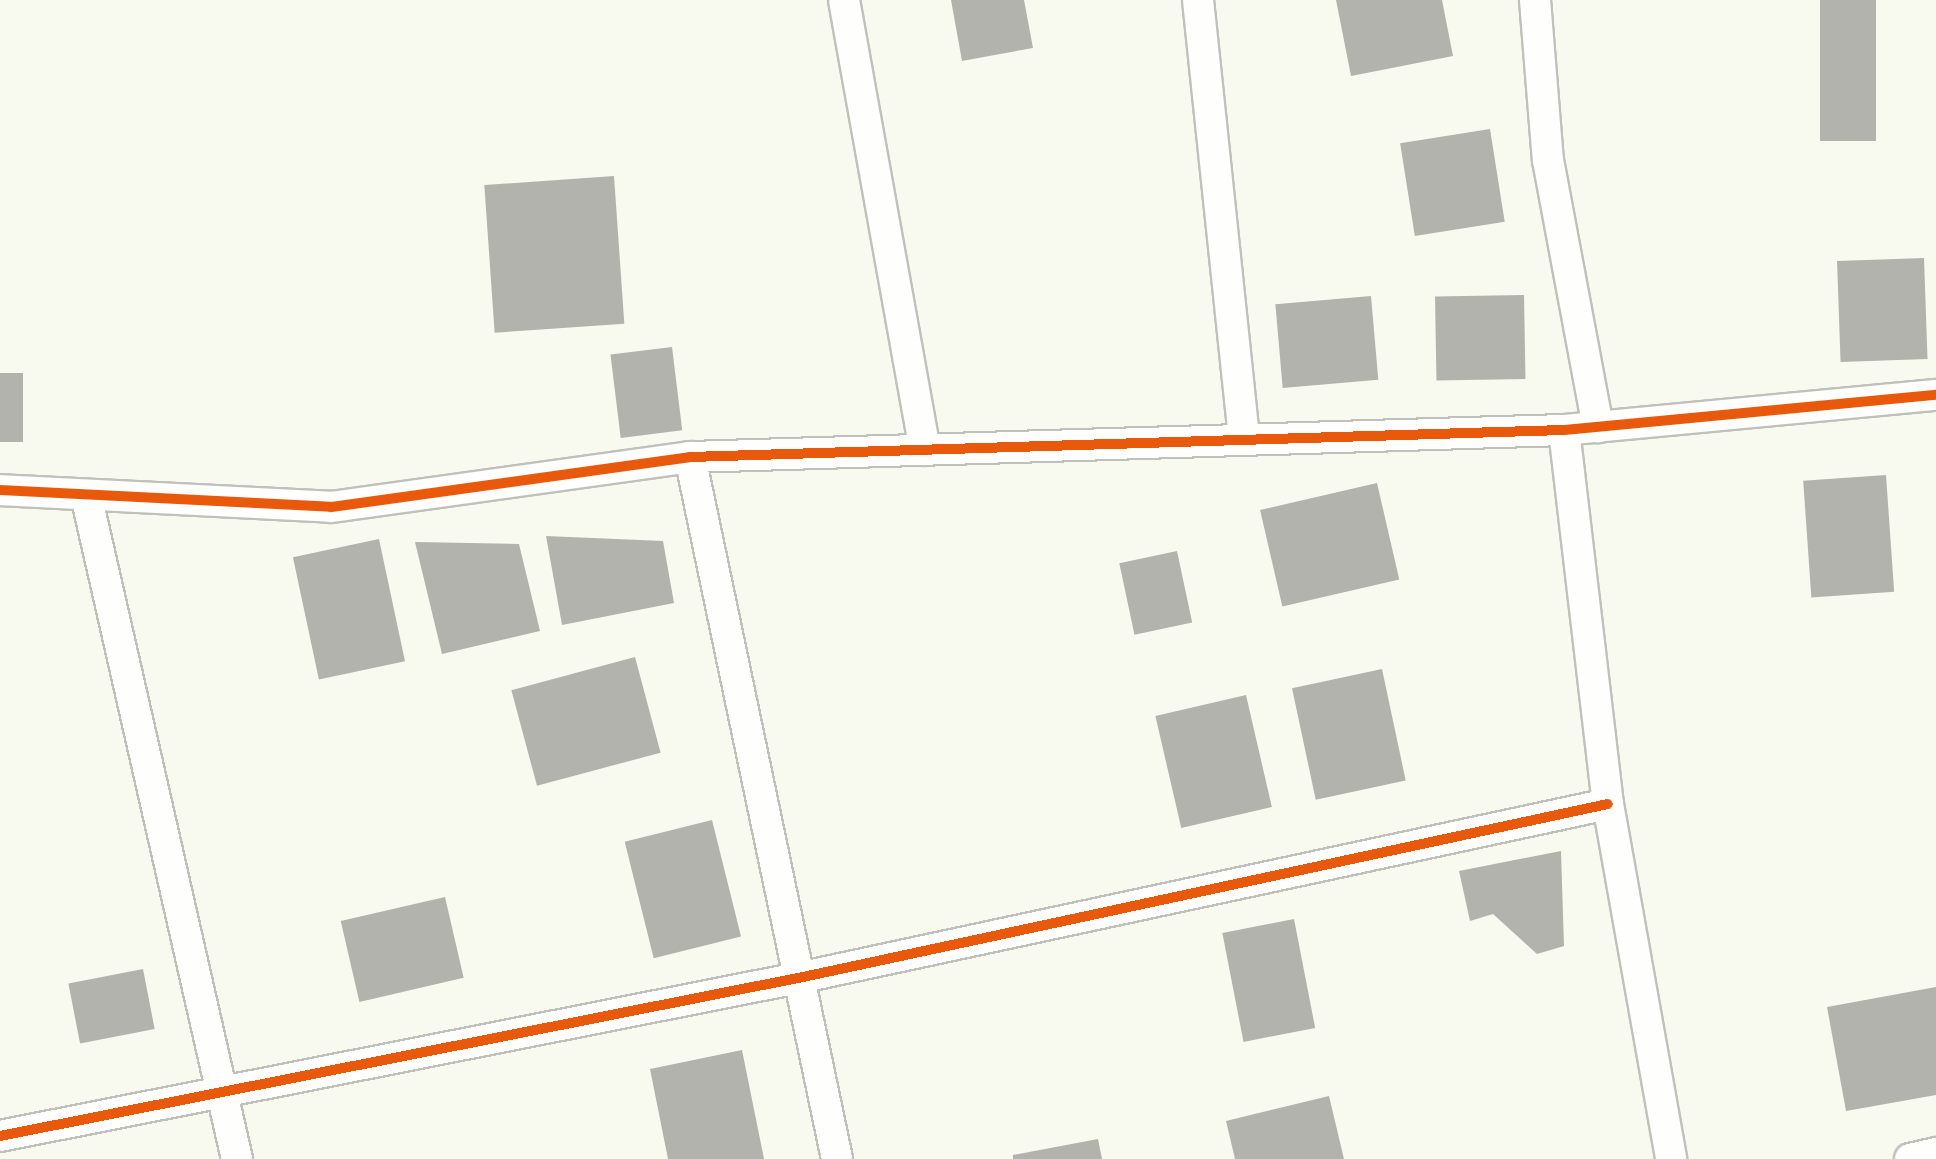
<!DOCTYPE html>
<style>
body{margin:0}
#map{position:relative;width:1936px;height:1159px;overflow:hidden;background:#f8faf0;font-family:"Playfair Display",serif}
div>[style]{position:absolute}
.building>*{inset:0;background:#b2b3ac;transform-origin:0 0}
.roads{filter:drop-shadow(2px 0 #c0c1bb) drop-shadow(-2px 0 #c0c1bb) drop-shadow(0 2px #c0c1bb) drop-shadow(0 -2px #c0c1bb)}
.street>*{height:30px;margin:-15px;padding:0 15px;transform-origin:15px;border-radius:15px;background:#fefefd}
.cycleway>*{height:10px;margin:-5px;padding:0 5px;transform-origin:5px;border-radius:5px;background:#e8590c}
span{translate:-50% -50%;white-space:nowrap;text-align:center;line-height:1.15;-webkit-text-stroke:7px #fbfded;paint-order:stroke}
</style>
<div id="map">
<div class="building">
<div style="clip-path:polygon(951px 0,1024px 0,1033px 48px,962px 61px)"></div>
<div style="clip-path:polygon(1336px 0,1442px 0,1453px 56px,1351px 76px)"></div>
<div style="left:1820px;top:0;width:56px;height:141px"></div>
<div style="left:1490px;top:129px;width:94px;height:91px;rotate:81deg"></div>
<div style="left:614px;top:176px;width:148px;height:130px;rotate:86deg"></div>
<div style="left:1924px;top:258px;width:101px;height:87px;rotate:88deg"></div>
<div style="left:1524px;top:295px;width:84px;height:89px;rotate:89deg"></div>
<div style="left:1371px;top:296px;width:84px;height:96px;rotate:85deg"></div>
<div style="left:672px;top:347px;width:84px;height:62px;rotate:83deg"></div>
<div style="left:0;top:373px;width:23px;height:69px"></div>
<div style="left:1886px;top:475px;width:117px;height:83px;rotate:86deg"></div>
<div style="left:1377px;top:483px;width:99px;height:120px;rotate:77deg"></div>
<div style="clip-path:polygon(546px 536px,663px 541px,674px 603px,562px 625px)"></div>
<div style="left:379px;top:539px;width:125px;height:88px;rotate:78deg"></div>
<div style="clip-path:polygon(415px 542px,519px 544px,540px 631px,442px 654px)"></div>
<div style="left:1177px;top:551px;width:73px;height:59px;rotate:78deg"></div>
<div style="left:635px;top:657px;width:99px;height:128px;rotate:75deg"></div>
<div style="left:1382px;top:669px;width:114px;height:92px;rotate:78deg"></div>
<div style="left:1246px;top:695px;width:115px;height:93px;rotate:77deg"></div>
<div style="left:712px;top:820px;width:120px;height:90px;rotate:76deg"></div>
<div style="clip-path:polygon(1561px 851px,1564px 946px,1537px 954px,1493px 914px,1470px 921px,1459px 871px)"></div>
<div style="left:445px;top:897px;width:83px;height:107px;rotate:77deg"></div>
<div style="left:1294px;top:919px;width:111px;height:73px;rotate:79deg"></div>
<div style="left:143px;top:969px;width:61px;height:76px;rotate:79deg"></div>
<div style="clip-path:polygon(1936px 987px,1936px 1095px,1846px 1111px,1827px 1007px)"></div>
<div style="clip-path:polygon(742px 1050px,764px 1159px,668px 1159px,650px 1069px)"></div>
<div style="clip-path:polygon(1329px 1096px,1344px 1159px,1235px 1159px,1226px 1121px)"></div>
<div style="clip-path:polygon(1098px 1139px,1102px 1159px,1013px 1159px,1013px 1155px)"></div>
</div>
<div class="roads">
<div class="street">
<div style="left:844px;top:0;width:457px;rotate:79.8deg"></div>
<div style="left:1198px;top:0;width:442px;rotate:84deg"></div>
<div style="left:1535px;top:0;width:161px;rotate:85.4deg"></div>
<div style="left:1548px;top:160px;width:272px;rotate:79.4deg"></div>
<div style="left:1564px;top:430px;width:377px;rotate:83.3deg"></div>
<div style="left:1608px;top:804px;width:361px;rotate:79.9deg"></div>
<div style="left:690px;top:457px;width:717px;rotate:78.17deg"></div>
<div style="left:0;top:490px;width:331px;rotate:2.9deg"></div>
<div style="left:331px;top:507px;width:362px;rotate:-7.9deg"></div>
<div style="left:690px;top:457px;width:874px;rotate:-1.77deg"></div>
<div style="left:1564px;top:430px;width:374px;rotate:-5.4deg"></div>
<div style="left:86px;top:495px;width:681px;rotate:77.19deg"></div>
<div style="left:0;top:1136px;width:819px;rotate:-11.2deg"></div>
<div style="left:803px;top:977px;width:823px;rotate:-12.13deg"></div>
<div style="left:1910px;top:1159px;width:27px;rotate:-13deg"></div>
</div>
</div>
<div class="cycleway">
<div style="left:0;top:490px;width:331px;rotate:2.9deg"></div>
<div style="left:331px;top:507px;width:362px;rotate:-7.9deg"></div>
<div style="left:690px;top:457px;width:874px;rotate:-1.77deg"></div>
<div style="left:1564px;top:430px;width:374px;rotate:-5.4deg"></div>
<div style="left:0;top:1136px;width:819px;rotate:-11.2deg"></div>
<div style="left:803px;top:977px;width:823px;rotate:-12.13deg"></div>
</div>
</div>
